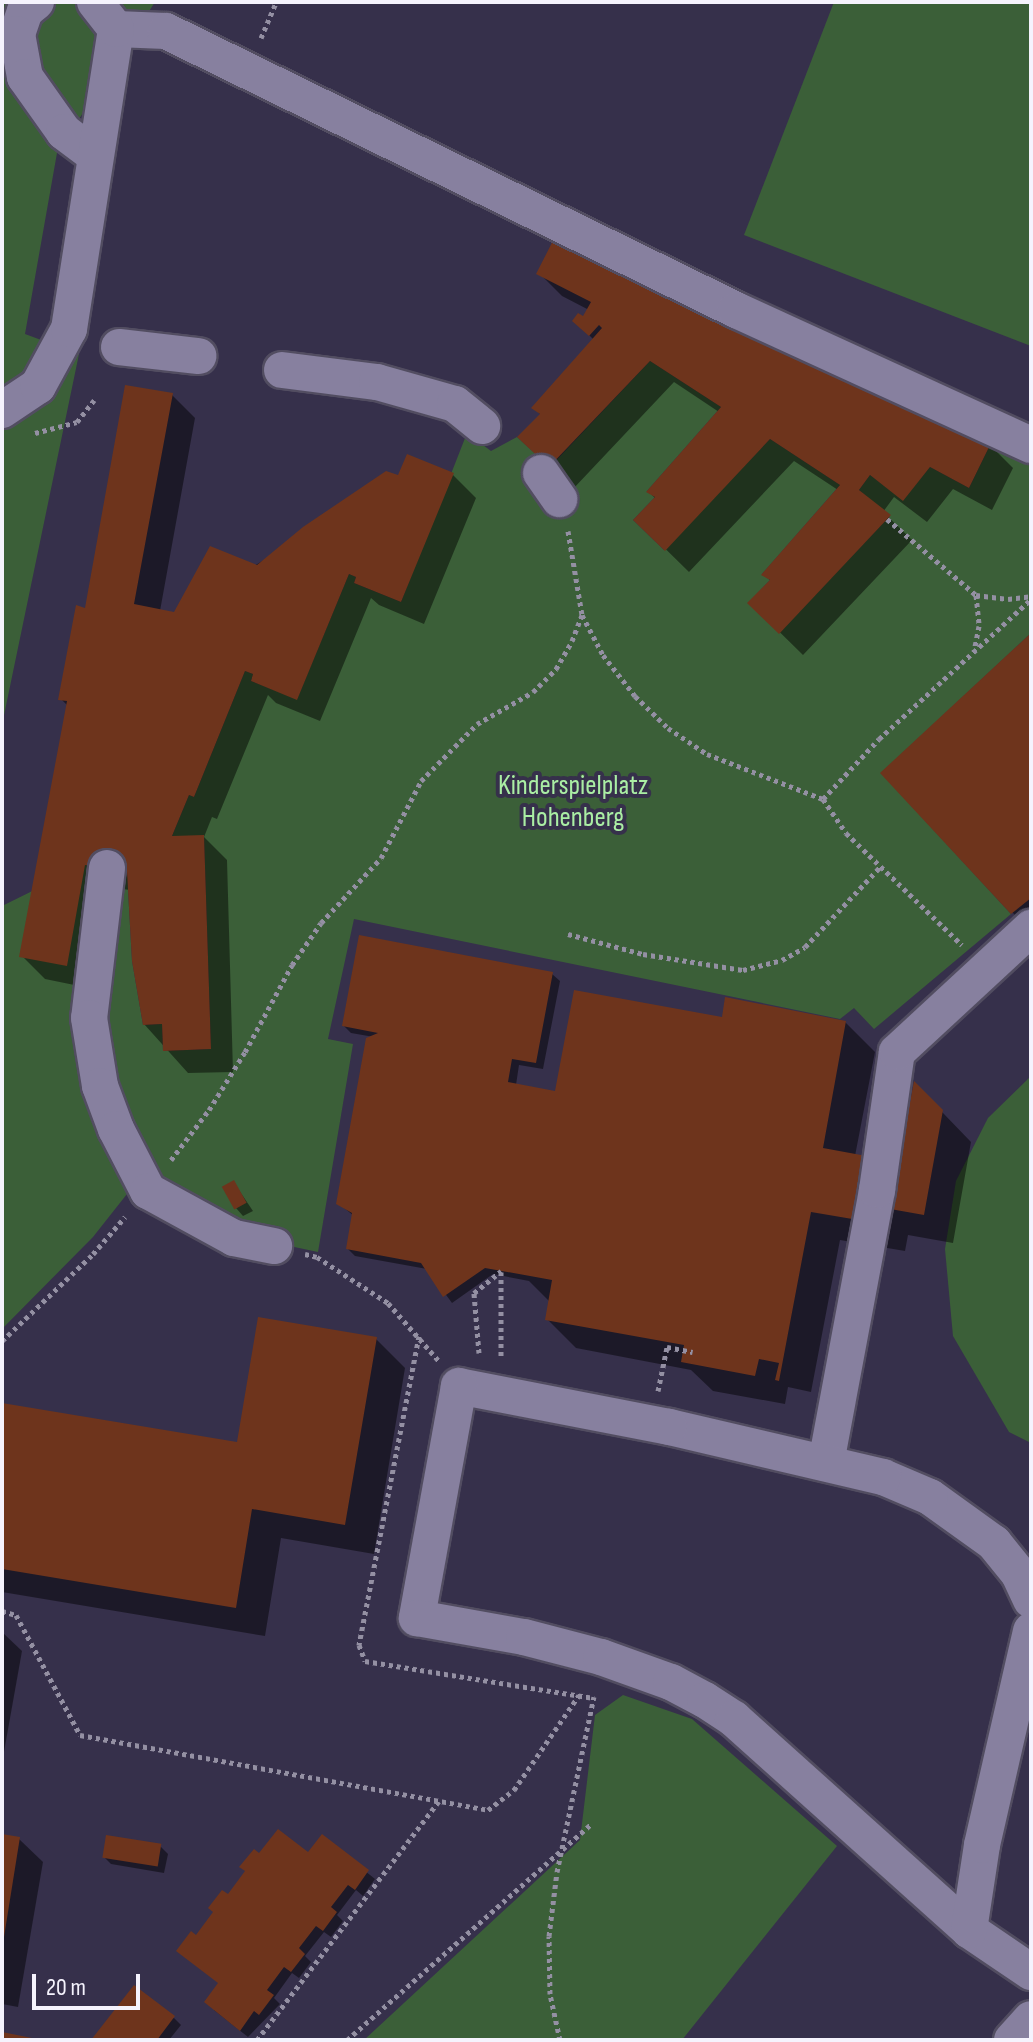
<!DOCTYPE html>
<style>
body{margin:0}
#map{position:relative;width:1033px;height:2042px;overflow:hidden;background:#36304b;font-family:"Sofia Sans Condensed",sans-serif}
div>[style]{position:absolute}
.green>*{inset:0;background:#3b5f38}
.shadow>*{inset:0;background:#0007}
.building>*{inset:0;background:#6e341c;transform-origin:0 0}
.path>*{height:5px;margin-top:-2.5px;transform-origin:0;background:repeating-linear-gradient(90deg,#9490a3 0 4px,transparent 0 8px)}
.roads{filter:drop-shadow(2px 0 #524d61) drop-shadow(-2px 0 #524d61) drop-shadow(0 2px #524d61) drop-shadow(0 -2px #524d61)}
.minor>*{height:36px;margin:-18px;padding:0 18px;transform-origin:18px;border-radius:18px;background:#87809f}
span{translate:-50% -50%;white-space:nowrap;text-align:center;line-height:1.15;-webkit-text-stroke:8px #36304b;paint-order:stroke}
.park-label{font-size:28px;color:#aaeea4}
.frame{position:absolute;inset:0;border:4px solid #f5f3fd;pointer-events:none}
.scale{position:absolute;left:32px;top:1974px;width:108px;height:36px;box-sizing:border-box;border:4px solid #f5f3fd;border-top:0;padding-left:10px;font-size:24px;line-height:28px;white-space:nowrap;color:#f5f3fd;-webkit-text-stroke:6px #36304b;paint-order:stroke}
</style>
<div id="map">
<div class="green">
<div style="clip-path:polygon(2px 2px,155px 2px,57px 153px,25px 334px,79px 354px,2px 725px)"></div>
<div style="clip-path:polygon(834px 2px,1031px 2px,1031px 346px,744px 235px)"></div>
<div style="clip-path:polygon(650px 361px,721px 407px,647px 491px,655px 497px,633px 520px,664px 550px,770px 439px,840px 485px,762px 574px,770px 580px,748px 603px,779px 633px,890px 516px,859px 490px,870px 475px,903px 500px,930px 467px,969px 488px,991px 443px,1031px 453px,1031px 633px,881px 773px,1011px 914px,874px 1029px,854px 1008px,840px 1019px,354px 919px,328px 1039px,353px 1044px,318px 1252px,266px 1241px,142px 1175px,93px 1237px,2px 1329px,2px 906px,85px 865px,127px 872px,132px 961px,143px 1025px,162px 1024px,163px 1051px,211px 1049px,204px 836px,172px 836px,189px 795px,194px 797px,245px 671px,253px 674px,251px 681px,297px 699px,349px 574px,356px 577px,354px 583px,401px 602px,467px 433px,491px 451px,517px 437px,550px 467px)"></div>
<div style="clip-path:polygon(1031px 1076px,1031px 1443px,1009px 1432px,953px 1336px,945px 1249px,956px 1181px,988px 1118px)"></div>
<div style="clip-path:polygon(623px 1695px,692px 1719px,837px 1846px,682px 2040px,364px 2040px,580px 1840px,595px 1715px)"></div>
</div>
<div class="shadow">
<div style="clip-path:polygon(539px 273px,990px 445px,1013px 468px,992px 510px,953px 489px,927px 522px,894px 497px,883px 512px,912px 540px,803px 655px,750px 603px,771px 581px,764px 574px,838px 490px,794px 461px,689px 572px,636px 520px,656px 499px,649px 492px,719px 412px,674px 382px,573px 489px,543px 460px,541px 415px,534px 408px,594px 340px,575px 321px,584px 319px,589px 310px,562px 296px)"></div>
<div style="clip-path:polygon(172px 395px,195px 418px,160px 611px,175px 614px,399px 478px,453px 475px,476px 498px,424px 624px,379px 605px,371px 598px,320px 721px,276px 703px,268px 695px,217px 819px,212px 817px,204px 837px,227px 860px,233px 1072px,188px 1073px,144px 1024px,130px 890px,108px 887px,89px 988px,45px 979px,22px 956px,68px 706px,61px 699px,86px 610px)"></div>
<div style="clip-path:polygon(1031px 636px,1031px 931px,1012px 912px)"></div>
<div style="clip-path:polygon(552px 974px,560px 981px,543px 1069px,519px 1065px,516px 1085px,556px 1093px,724px 1019px,845px 1022px,875px 1052px,855px 1156px,901px 1165px,916px 1085px,971px 1142px,953px 1243px,908px 1235px,905px 1251px,840px 1240px,811px 1392px,788px 1387px,785px 1404px,713px 1391px,691px 1370px,576px 1348px,547px 1319px,550px 1302px,529px 1281px,493px 1274px,452px 1303px,427px 1269px,355px 1256px,348px 1249px,354px 1216px,338px 1203px,374px 1037px,351px 1033px,344px 1026px)"></div>
<div style="clip-path:polygon(234px 1183px,253px 1211px,243px 1216px,236px 1208px)"></div>
<div style="clip-path:polygon(376px 1339px,405px 1368px,374px 1554px,281px 1538px,265px 1636px,2px 1592px,2px 1405px,239px 1445px)"></div>
<div style="clip-path:polygon(2px 1632px,22px 1651px,2px 1763px)"></div>
<div style="clip-path:polygon(2px 1836px,19px 1839px,43px 1862px,18px 2007px,2px 2004px)"></div>
<div style="clip-path:polygon(323px 1837px,375px 1879px,363px 1896px,356px 1890px,337px 1915px,343px 1921px,331px 1937px,324px 1932px,305px 1956px,311px 1962px,299px 1978px,292px 1973px,274px 1998px,280px 2004px,248px 2037px,214px 2010px,220px 1984px,196px 1938px,260px 1855px,309px 1855px)"></div>
<div style="clip-path:polygon(160px 1846px,168px 1854px,164px 1873px,111px 1864px,103px 1856px)"></div>
<div style="clip-path:polygon(174px 2018px,181px 2025px,169px 2040px,93px 2040px)"></div>
</div>
<div class="building">
<div style="clip-path:polygon(559px 229px,991px 443px,969px 488px,930px 467px,903px 501px,870px 475px,859px 490px,891px 515px,779px 634px,747px 603px,770px 580px,761px 575px,840px 485px,770px 439px,665px 551px,633px 520px,655px 497px,646px 492px,721px 407px,650px 361px,549px 467px,517px 437px,540px 414px,531px 408px,602px 328px,599px 325px,589px 336px,572px 321px,578px 313px,583px 316px,591px 302px,536px 274px)"></div>
<div style="clip-path:polygon(125px 385px,173px 393px,134px 604px,174px 612px,210px 546px,257px 565px,303px 527px,386px 471px,398px 475px,407px 454px,454px 473px,401px 602px,354px 583px,356px 577px,349px 574px,297px 700px,251px 681px,253px 674px,245px 671px,194px 797px,189px 795px,172px 836px,204px 835px,211px 1049px,163px 1051px,162px 1024px,143px 1025px,132px 961px,127px 872px,85px 865px,67px 966px,19px 957px,67px 701px,58px 700px,76px 605px,85px 608px)"></div>
<div style="clip-path:polygon(1031px 633px,1031px 898px,1011px 914px,880px 773px)"></div>
<div style="clip-path:polygon(359px 935px,553px 972px,536px 1063px,512px 1059px,508px 1082px,555px 1091px,574px 990px,722px 1017px,725px 997px,846px 1021px,823px 1148px,899px 1162px,914px 1081px,943px 1110px,924px 1215px,879px 1207px,876px 1223px,811px 1212px,779px 1381px,775px 1380px,779px 1363px,759px 1359px,755px 1376px,681px 1362px,684px 1345px,545px 1320px,552px 1280px,485px 1268px,443px 1297px,421px 1263px,346px 1249px,352px 1213px,336px 1204px,366px 1038px,378px 1033px,342px 1026px)"></div>
<div style="left:234px;top:1180px;width:26px;height:14px;rotate:61deg"></div>
<div style="clip-path:polygon(258px 1317px,377px 1337px,345px 1525px,252px 1509px,236px 1608px,2px 1569px,2px 1403px,237px 1442px)"></div>
<div style="clip-path:polygon(278px 1829px,308px 1852px,322px 1834px,369px 1870px,355px 1890px,348px 1885px,331px 1907px,337px 1912px,323px 1931px,316px 1926px,299px 1948px,305px 1954px,291px 1972px,284px 1967px,267px 1990px,274px 1995px,259px 2015px,254px 2011px,240px 2031px,204px 2002px,218px 1983px,176px 1951px,191px 1931px,196px 1935px,213px 1912px,208px 1908px,222px 1890px,228px 1894px,245px 1871px,239px 1867px,254px 1849px,259px 1853px)"></div>
<div style="clip-path:polygon(2px 1834px,20px 1837px,4px 1937px,2px 1937px)"></div>
<div style="left:106px;top:1835px;width:56px;height:23px;rotate:9deg"></div>
<div style="clip-path:polygon(134px 1985px,175px 2016px,157px 2040px,91px 2040px)"></div>
<div style="clip-path:polygon(2px 2032px,37px 2039px,37px 2040px,2px 2040px)"></div>
</div>
<div class="path">
<div style="left:261px;top:38px;width:39px;rotate:-67deg"></div>
<div style="left:35px;top:433px;width:43px;rotate:-14.7deg"></div>
<div style="left:77px;top:422px;width:28px;rotate:-52deg"></div>
<div style="left:887px;top:519px;width:117px;rotate:40.5deg"></div>
<div style="left:976px;top:595px;width:31px;rotate:84deg"></div>
<div style="left:979px;top:626px;width:26px;rotate:101deg"></div>
<div style="left:568px;top:531px;width:85px;rotate:80.5deg"></div>
<div style="left:582px;top:615px;width:45px;rotate:62.3deg"></div>
<div style="left:603px;top:655px;width:52px;rotate:52deg"></div>
<div style="left:635px;top:696px;width:46px;rotate:44.1deg"></div>
<div style="left:668px;top:728px;width:47px;rotate:33.7deg"></div>
<div style="left:707px;top:754px;width:124px;rotate:21.2deg"></div>
<div style="left:823px;top:799px;width:41px;rotate:55.9deg"></div>
<div style="left:846px;top:833px;width:161px;rotate:44deg"></div>
<div style="left:976px;top:595px;width:32px;rotate:7deg"></div>
<div style="left:1008px;top:599px;width:23px;rotate:-7deg"></div>
<div style="left:823px;top:799px;width:82px;rotate:-47deg"></div>
<div style="left:879px;top:739px;width:207px;rotate:-42.6deg"></div>
<div style="left:568px;top:934px;width:78px;rotate:14.9deg"></div>
<div style="left:643px;top:954px;width:101px;rotate:9.1deg"></div>
<div style="left:743px;top:970px;width:40px;rotate:-14.4deg"></div>
<div style="left:782px;top:960px;width:26px;rotate:-29deg"></div>
<div style="left:805px;top:947px;width:110px;rotate:-46.8deg"></div>
<div style="left:171px;top:1160px;width:63px;rotate:-52.8deg"></div>
<div style="left:209px;top:1110px;width:68px;rotate:-58.2deg"></div>
<div style="left:245px;top:1052px;width:99px;rotate:-61.6deg"></div>
<div style="left:292px;top:965px;width:51px;rotate:-55.4deg"></div>
<div style="left:321px;top:923px;width:88px;rotate:-47.3deg"></div>
<div style="left:381px;top:858px;width:87px;rotate:-62.5deg"></div>
<div style="left:421px;top:781px;width:80px;rotate:-45.5deg"></div>
<div style="left:477px;top:724px;width:64px;rotate:-29.7deg"></div>
<div style="left:533px;top:692px;width:33px;rotate:-45deg"></div>
<div style="left:556px;top:669px;width:32px;rotate:-60deg"></div>
<div style="left:572px;top:641px;width:28px;rotate:-69deg"></div>
<div style="left:305px;top:1254px;width:12px;rotate:14deg"></div>
<div style="left:317px;top:1257px;width:85px;rotate:32.9deg"></div>
<div style="left:388px;top:1303px;width:77px;rotate:48.7deg"></div>
<div style="left:501px;top:1272px;width:86px;rotate:90deg"></div>
<div style="left:419px;top:1336px;width:315px;rotate:101deg"></div>
<div style="left:359px;top:1645px;width:17px;rotate:69deg"></div>
<div style="left:365px;top:1661px;width:232px;rotate:9.2deg"></div>
<div style="left:2px;top:1341px;width:126px;rotate:-43.7deg"></div>
<div style="left:93px;top:1254px;width:49px;rotate:-49.1deg"></div>
<div style="left:479px;top:1353px;width:60px;rotate:-94.8deg"></div>
<div style="left:474px;top:1293px;width:35px;rotate:-39deg"></div>
<div style="left:658px;top:1391px;width:45px;rotate:-78.4deg"></div>
<div style="left:667px;top:1347px;width:26px;rotate:11deg"></div>
<div style="left:2px;top:1611px;width:15px;rotate:16deg"></div>
<div style="left:16px;top:1615px;width:136px;rotate:61.9deg"></div>
<div style="left:80px;top:1735px;width:415px;rotate:10.4deg"></div>
<div style="left:488px;top:1810px;width:33px;rotate:-38deg"></div>
<div style="left:514px;top:1790px;width:115px;rotate:-55.6deg"></div>
<div style="left:257px;top:2040px;width:300px;rotate:-52.7deg"></div>
<div style="left:347px;top:2040px;width:327px;rotate:-41.5deg"></div>
<div style="left:560px;top:2040px;width:47px;rotate:-102.3deg"></div>
<div style="left:550px;top:1994px;width:58px;rotate:-91deg"></div>
<div style="left:549px;top:1936px;width:64px;rotate:-82.9deg"></div>
<div style="left:557px;top:1872px;width:179px;rotate:-78.1deg"></div>
</div>
<div class="roads">
<div class="minor">
<div style="left:36px;top:2px;width:14px;rotate:141deg"></div>
<div style="left:25px;top:11px;width:24px;rotate:109deg"></div>
<div style="left:17px;top:34px;width:44px;rotate:79.5deg"></div>
<div style="left:25px;top:77px;width:67px;rotate:54.7deg"></div>
<div style="left:64px;top:132px;width:38px;rotate:37deg"></div>
<div style="left:116px;top:29px;width:50px;rotate:2.3deg"></div>
<div style="left:166px;top:31px;width:635px;rotate:26.08deg"></div>
<div style="left:736px;top:310px;width:324px;rotate:24.6deg"></div>
<div style="left:119px;top:347px;width:80px;rotate:6.5deg"></div>
<div style="left:282px;top:370px;width:96px;rotate:7.2deg"></div>
<div style="left:377px;top:382px;width:81px;rotate:15.8deg"></div>
<div style="left:455px;top:404px;width:35px;rotate:39deg"></div>
<div style="left:2px;top:410px;width:43px;rotate:-33.7deg"></div>
<div style="left:38px;top:386px;width:65px;rotate:-61.5deg"></div>
<div style="left:69px;top:329px;width:304px;rotate:-81.1deg"></div>
<div style="left:116px;top:29px;width:34px;rotate:-128deg"></div>
<div style="left:541px;top:473px;width:32px;rotate:55deg"></div>
<div style="left:107px;top:868px;width:151px;rotate:96.8deg"></div>
<div style="left:89px;top:1018px;width:69px;rotate:80.8deg"></div>
<div style="left:100px;top:1086px;width:46px;rotate:69.6deg"></div>
<div style="left:116px;top:1129px;width:70px;rotate:62.7deg"></div>
<div style="left:148px;top:1191px;width:98px;rotate:28.7deg"></div>
<div style="left:234px;top:1238px;width:41px;rotate:11.3deg"></div>
<div style="left:826px;top:1463px;width:278px;rotate:-79.4deg"></div>
<div style="left:877px;top:1190px;width:139px;rotate:-81.8deg"></div>
<div style="left:897px;top:1052px;width:183px;rotate:-42.8deg"></div>
<div style="left:1031px;top:1600px;width:29px;rotate:-115deg"></div>
<div style="left:1019px;top:1574px;width:40px;rotate:-129deg"></div>
<div style="left:994px;top:1543px;width:79px;rotate:-144.3deg"></div>
<div style="left:930px;top:1497px;width:51px;rotate:-156.9deg"></div>
<div style="left:883px;top:1477px;width:220px;rotate:-166.8deg"></div>
<div style="left:669px;top:1427px;width:214px;rotate:-169deg"></div>
<div style="left:459px;top:1386px;width:236px;rotate:100.3deg"></div>
<div style="left:417px;top:1618px;width:109px;rotate:10.1deg"></div>
<div style="left:524px;top:1637px;width:80px;rotate:14.6deg"></div>
<div style="left:601px;top:1657px;width:74px;rotate:19.7deg"></div>
<div style="left:671px;top:1682px;width:38px;rotate:28deg"></div>
<div style="left:705px;top:1700px;width:35px;rotate:33deg"></div>
<div style="left:734px;top:1719px;width:316px;rotate:41.9deg"></div>
<div style="left:969px;top:1930px;width:75px;rotate:34.1deg"></div>
<div style="left:969px;top:1930px;width:86px;rotate:-81.3deg"></div>
<div style="left:982px;top:1845px;width:220px;rotate:-77.1deg"></div>
<div style="left:1012px;top:2040px;width:28px;rotate:-48deg"></div>
</div>
</div>
<div class="park-label">
<span style="left:573px;top:802px">Kinderspielplatz<br>Hohenberg</span>
</div>
<div class="frame"></div>
<div class="scale">20 m</div>
</div>
